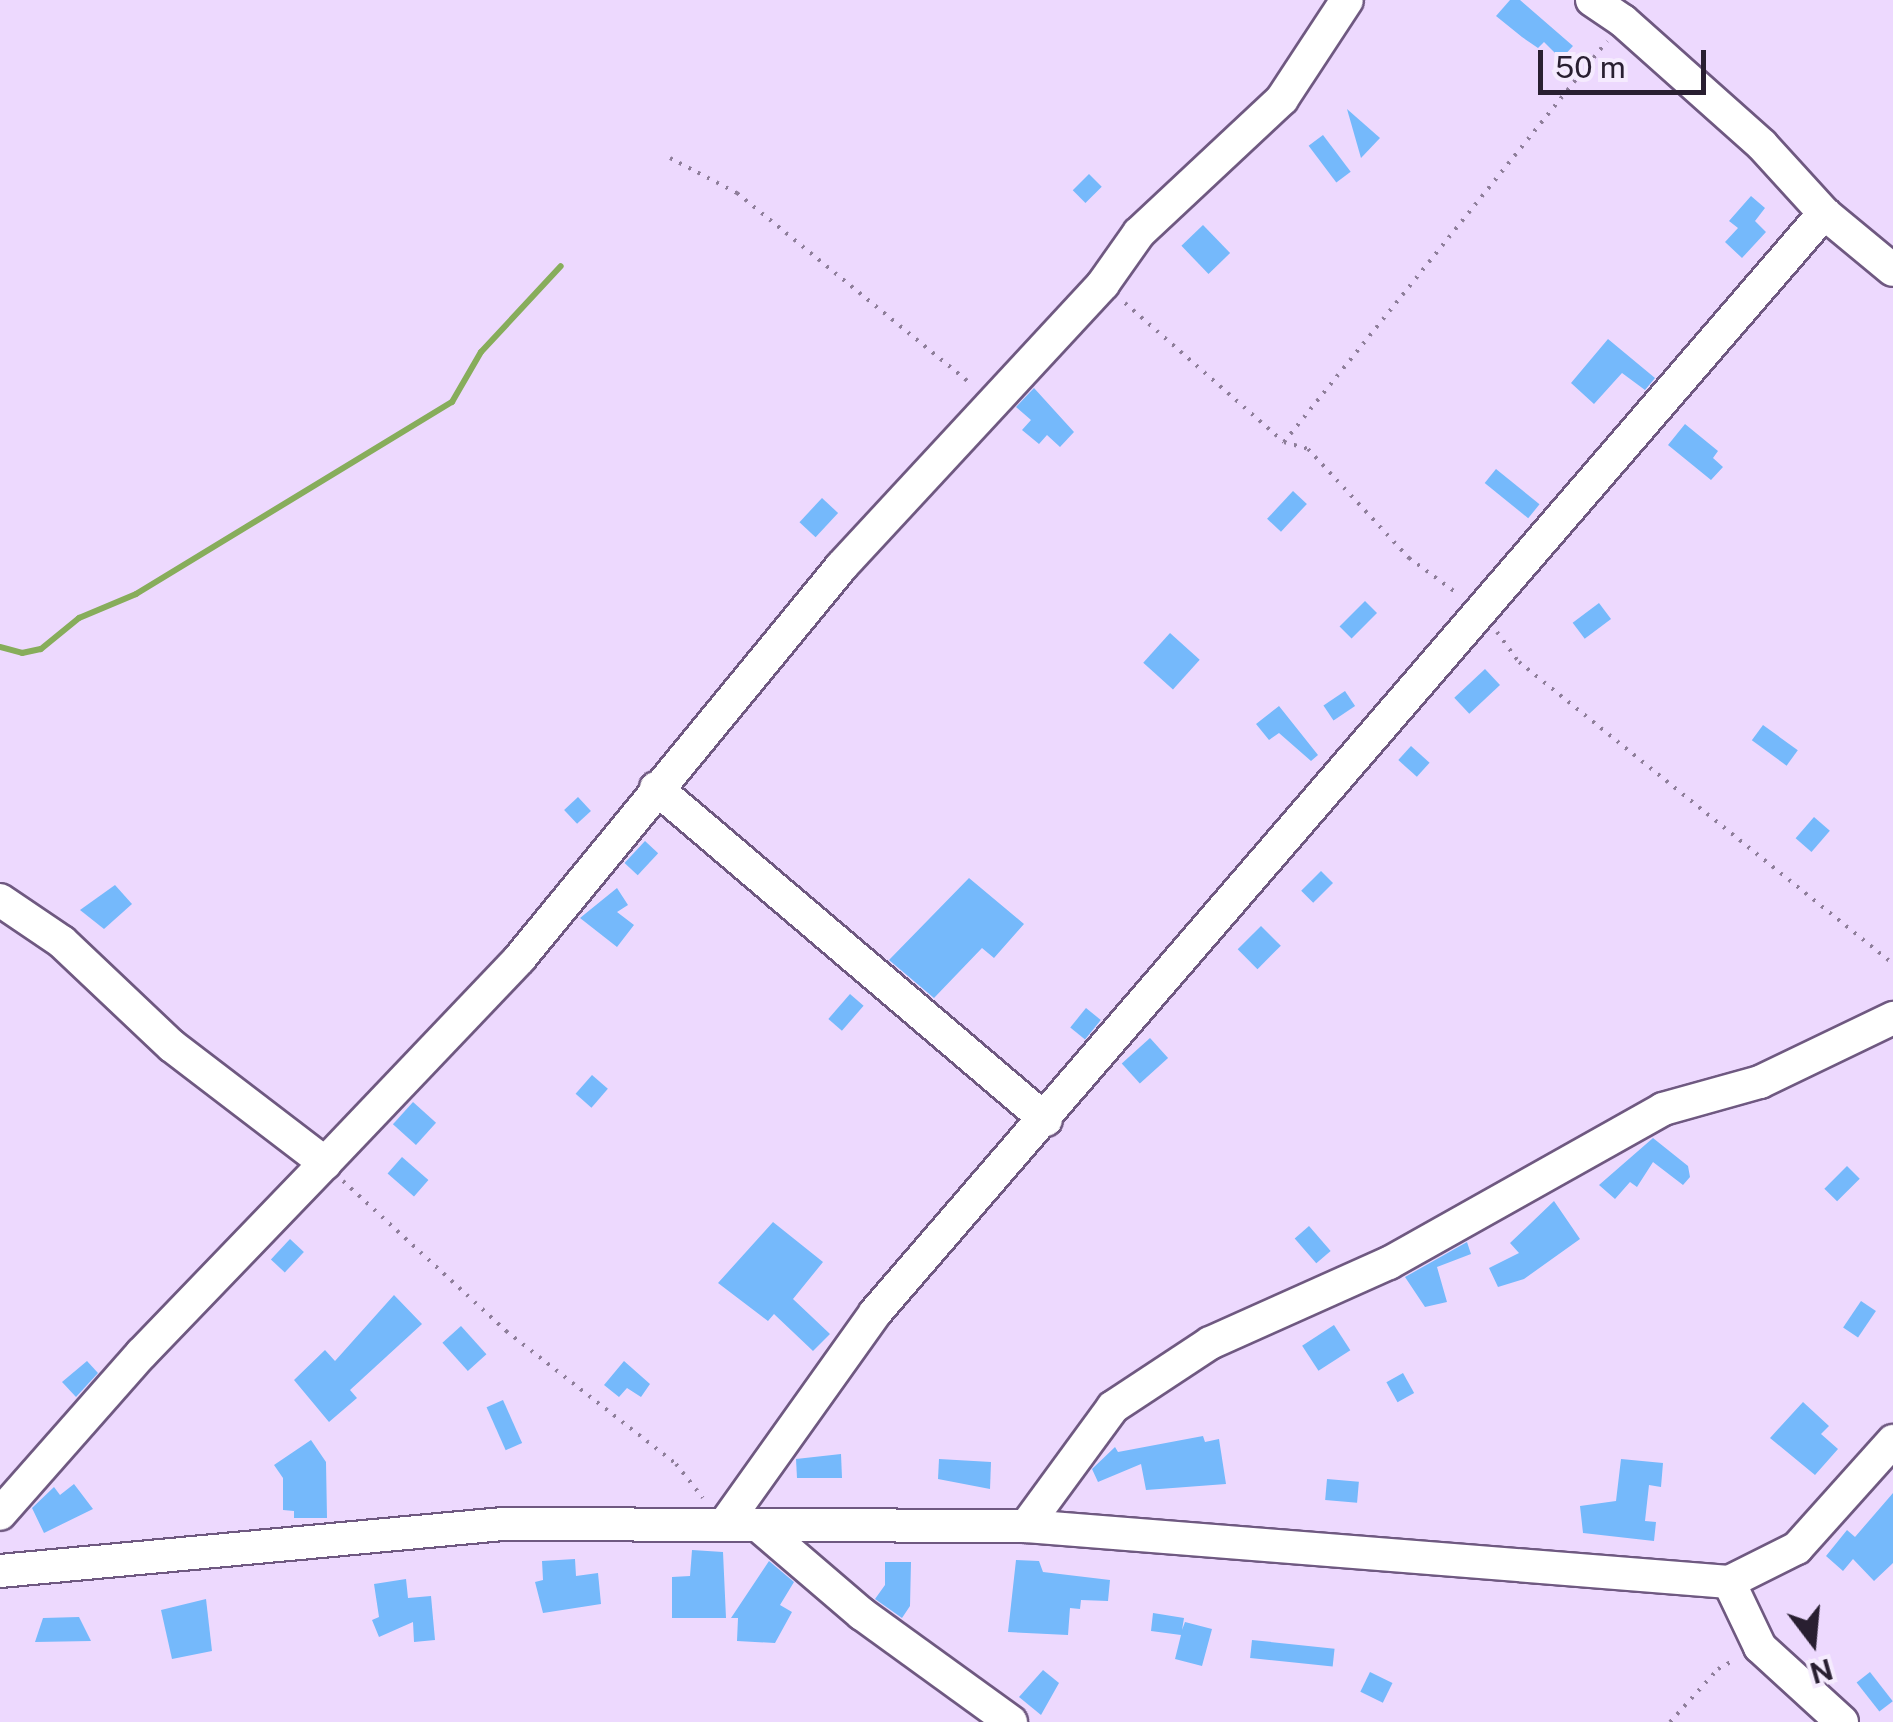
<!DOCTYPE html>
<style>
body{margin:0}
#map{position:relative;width:1893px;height:1722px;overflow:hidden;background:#edd9fe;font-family:"Public Sans",sans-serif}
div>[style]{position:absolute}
.stream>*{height:6px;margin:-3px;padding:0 3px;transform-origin:3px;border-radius:3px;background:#87ad5b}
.building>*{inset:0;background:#75b9fb;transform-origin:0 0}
.path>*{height:4px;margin-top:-2px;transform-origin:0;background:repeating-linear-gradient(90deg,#8e7e9a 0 2.5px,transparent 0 10.5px)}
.roads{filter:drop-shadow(2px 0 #6f5981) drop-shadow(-2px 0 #6f5981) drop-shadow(0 2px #6f5981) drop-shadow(0 -2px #6f5981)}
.minor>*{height:32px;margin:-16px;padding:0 16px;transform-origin:16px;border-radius:16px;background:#fff}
span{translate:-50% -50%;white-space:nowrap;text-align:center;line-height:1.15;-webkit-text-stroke:10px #f5ebfe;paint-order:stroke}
.north{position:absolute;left:1763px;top:1592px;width:100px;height:100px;-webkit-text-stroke:8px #f5ebfe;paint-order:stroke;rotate:164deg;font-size:28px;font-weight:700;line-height:40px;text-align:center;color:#291f31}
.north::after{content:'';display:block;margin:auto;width:35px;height:45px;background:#291f31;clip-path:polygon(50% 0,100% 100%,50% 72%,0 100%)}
.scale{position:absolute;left:1538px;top:50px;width:168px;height:45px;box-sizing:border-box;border:5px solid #291f31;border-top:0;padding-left:12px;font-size:30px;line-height:35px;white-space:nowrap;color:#291f31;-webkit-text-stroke:8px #f5ebfe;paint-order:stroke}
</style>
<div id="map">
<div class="stream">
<div style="left:0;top:647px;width:23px;rotate:15deg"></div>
<div style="left:22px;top:653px;width:19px;rotate:-12deg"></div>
<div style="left:41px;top:649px;width:49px;rotate:-39.2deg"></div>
<div style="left:79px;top:618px;width:62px;rotate:-22.8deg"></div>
<div style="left:136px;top:594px;width:370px;rotate:-31.3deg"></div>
<div style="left:452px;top:402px;width:58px;rotate:-59.9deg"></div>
<div style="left:481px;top:352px;width:117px;rotate:-47.1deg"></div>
</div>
<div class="building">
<div style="clip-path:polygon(1510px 0,1520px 0,1573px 46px,1561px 59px,1544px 42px,1538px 48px,1522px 37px,1496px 16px)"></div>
<div style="clip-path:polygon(1347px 109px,1380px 138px,1361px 158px)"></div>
<div style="left:1323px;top:135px;width:46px;height:18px;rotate:53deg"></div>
<div style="left:1089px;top:174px;width:18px;height:23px;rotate:45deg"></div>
<div style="clip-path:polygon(1751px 196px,1765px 208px,1755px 221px,1766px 232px,1742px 258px,1725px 242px,1738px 228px,1729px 221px)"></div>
<div style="left:1203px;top:225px;width:39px;height:30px;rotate:46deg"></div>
<div style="clip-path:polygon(1608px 339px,1655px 378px,1645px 390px,1622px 373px,1594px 404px,1571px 383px)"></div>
<div style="clip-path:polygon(1034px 388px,1074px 432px,1060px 447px,1047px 435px,1039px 444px,1022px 430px,1031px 420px,1016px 407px)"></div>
<div style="clip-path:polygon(1685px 424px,1718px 451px,1713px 458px,1723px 467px,1711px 480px,1668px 445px)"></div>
<div style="left:1496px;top:469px;width:56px;height:18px;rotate:39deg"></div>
<div style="left:1293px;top:491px;width:19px;height:38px;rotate:43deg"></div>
<div style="left:822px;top:498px;width:22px;height:33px;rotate:43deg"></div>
<div style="left:1365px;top:601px;width:17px;height:36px;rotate:45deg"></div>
<div style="left:1599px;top:603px;width:20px;height:33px;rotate:53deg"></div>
<div style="left:1170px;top:633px;width:40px;height:40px;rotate:42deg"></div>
<div style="left:1485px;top:669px;width:22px;height:42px;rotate:47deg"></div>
<div style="left:1345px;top:691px;width:18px;height:26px;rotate:56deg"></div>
<div style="clip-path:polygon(1279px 706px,1318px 755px,1311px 761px,1279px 733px,1269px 740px,1256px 724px)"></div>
<div style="left:1763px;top:725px;width:43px;height:19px;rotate:36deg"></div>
<div style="left:1411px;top:746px;width:25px;height:19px;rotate:42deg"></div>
<div style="left:578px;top:797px;width:19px;height:19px;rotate:47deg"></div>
<div style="left:1814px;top:817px;width:21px;height:28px;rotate:41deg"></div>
<div style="left:645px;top:841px;width:18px;height:30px;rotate:43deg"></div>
<div style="left:1321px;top:871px;width:17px;height:28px;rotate:45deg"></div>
<div style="clip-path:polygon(969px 878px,1024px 924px,994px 958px,982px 948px,934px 998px,889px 960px)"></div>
<div style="clip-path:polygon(115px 885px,132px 904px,104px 929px,80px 910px)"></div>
<div style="clip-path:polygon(617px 888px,628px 905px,617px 912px,634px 925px,617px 947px,580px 918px)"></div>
<div style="left:1261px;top:926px;width:28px;height:33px;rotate:45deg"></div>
<div style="left:850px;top:994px;width:18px;height:33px;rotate:41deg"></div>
<div style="left:1086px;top:1008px;width:19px;height:25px;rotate:39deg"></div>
<div style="left:1150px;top:1038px;width:27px;height:38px;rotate:48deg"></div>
<div style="left:592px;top:1075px;width:21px;height:25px;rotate:41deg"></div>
<div style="left:413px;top:1102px;width:31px;height:30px;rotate:42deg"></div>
<div style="clip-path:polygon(1653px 1138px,1688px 1166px,1690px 1177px,1683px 1185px,1653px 1162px,1637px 1187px,1630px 1182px,1615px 1199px,1599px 1185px)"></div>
<div style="left:402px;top:1157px;width:35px;height:22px;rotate:41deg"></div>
<div style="left:1847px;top:1166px;width:18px;height:32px;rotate:45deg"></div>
<div style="clip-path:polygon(1554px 1201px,1580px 1239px,1524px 1279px,1498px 1287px,1489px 1268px,1519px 1253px,1510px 1243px)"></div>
<div style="clip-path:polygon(773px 1222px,823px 1262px,793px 1299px,830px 1334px,813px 1351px,774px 1314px,768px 1321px,718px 1283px)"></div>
<div style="left:1309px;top:1226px;width:33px;height:19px;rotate:49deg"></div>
<div style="left:290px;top:1239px;width:19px;height:28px;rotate:43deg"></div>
<div style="clip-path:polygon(1467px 1242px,1471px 1254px,1437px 1267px,1447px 1302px,1425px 1307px,1405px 1277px)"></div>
<div style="clip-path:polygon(394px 1295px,422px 1324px,350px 1390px,357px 1398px,329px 1422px,294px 1380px,325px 1350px,335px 1361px)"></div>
<div style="left:1861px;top:1301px;width:18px;height:32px;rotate:34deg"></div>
<div style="left:1334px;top:1325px;width:30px;height:38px;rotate:57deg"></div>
<div style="left:461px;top:1326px;width:38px;height:25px;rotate:48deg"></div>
<div style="clip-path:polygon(87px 1361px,98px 1373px,76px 1397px,62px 1382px)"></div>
<div style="clip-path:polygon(624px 1361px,650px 1384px,641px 1397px,627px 1388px,619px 1397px,604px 1385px)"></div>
<div style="left:1403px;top:1373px;width:23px;height:19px;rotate:61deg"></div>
<div style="left:503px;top:1400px;width:47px;height:18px;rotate:66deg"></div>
<div style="clip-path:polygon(1803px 1402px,1829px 1426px,1821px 1434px,1838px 1449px,1815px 1475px,1770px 1438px)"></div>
<div style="clip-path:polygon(1203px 1436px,1205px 1442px,1219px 1439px,1226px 1484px,1146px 1490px,1141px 1464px,1098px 1482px,1092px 1469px,1115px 1447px,1118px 1452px)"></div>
<div style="clip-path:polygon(311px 1440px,326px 1462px,327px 1518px,294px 1518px,294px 1511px,283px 1510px,283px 1478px,274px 1465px)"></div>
<div style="clip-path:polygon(841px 1454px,842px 1478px,797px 1478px,796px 1459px)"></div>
<div style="clip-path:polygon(939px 1459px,991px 1462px,990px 1489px,938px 1479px)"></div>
<div style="clip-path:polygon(1621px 1459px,1663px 1463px,1661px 1487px,1649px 1485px,1645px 1521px,1656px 1522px,1654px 1541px,1583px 1533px,1580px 1506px,1616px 1501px)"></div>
<div style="left:1327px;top:1479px;width:32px;height:21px;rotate:5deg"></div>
<div style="clip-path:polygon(74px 1484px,93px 1509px,44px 1533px,32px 1508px,54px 1487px,60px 1495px)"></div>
<div style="clip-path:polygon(1893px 1493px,1893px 1563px,1874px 1581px,1853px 1559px,1843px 1571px,1826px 1556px,1847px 1530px,1855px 1537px)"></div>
<div style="clip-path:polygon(692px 1550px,723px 1552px,726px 1618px,672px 1618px,672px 1577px,690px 1576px)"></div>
<div style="clip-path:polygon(575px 1559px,576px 1576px,598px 1573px,601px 1604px,543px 1613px,535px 1582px,543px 1580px,542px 1561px)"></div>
<div style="clip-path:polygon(1016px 1560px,1039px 1561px,1043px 1572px,1110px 1580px,1108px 1601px,1081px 1600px,1080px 1609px,1070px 1608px,1068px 1635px,1008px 1632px)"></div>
<div style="clip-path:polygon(769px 1561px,794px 1582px,780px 1605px,792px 1612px,775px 1643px,737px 1641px,738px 1618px,731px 1618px)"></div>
<div style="clip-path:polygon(885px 1562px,911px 1562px,910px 1606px,902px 1618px,875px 1599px,885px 1585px)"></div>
<div style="clip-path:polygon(406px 1579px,408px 1598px,431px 1596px,435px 1640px,414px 1642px,413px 1622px,379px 1637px,372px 1620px,379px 1617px,374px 1584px)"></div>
<div style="clip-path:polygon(206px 1599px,212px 1651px,172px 1659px,161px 1610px)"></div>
<div style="clip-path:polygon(1153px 1613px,1184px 1618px,1182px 1630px,1185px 1622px,1212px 1629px,1202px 1666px,1175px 1659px,1181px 1635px,1151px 1631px)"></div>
<div style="clip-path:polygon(79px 1617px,91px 1641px,35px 1642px,43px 1618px)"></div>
<div style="left:1252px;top:1640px;width:83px;height:18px;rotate:6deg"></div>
<div style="clip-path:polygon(1043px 1670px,1059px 1683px,1041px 1715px,1019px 1697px)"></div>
<div style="left:1370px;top:1672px;width:25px;height:22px;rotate:26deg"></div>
<div style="left:1870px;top:1672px;width:37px;height:17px;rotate:52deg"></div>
</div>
<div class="path">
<div style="left:670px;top:158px;width:76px;rotate:27.6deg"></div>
<div style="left:737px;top:193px;width:302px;rotate:39.2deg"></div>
<div style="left:1125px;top:303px;width:211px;rotate:41.2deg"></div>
<div style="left:1284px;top:442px;width:25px;rotate:16deg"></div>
<div style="left:1308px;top:449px;width:149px;rotate:47.2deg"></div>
<div style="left:1409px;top:558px;width:61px;rotate:36.3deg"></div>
<div style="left:1284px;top:442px;width:515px;rotate:-51.15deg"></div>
<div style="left:1497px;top:632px;width:37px;rotate:54deg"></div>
<div style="left:1519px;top:662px;width:481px;rotate:38.9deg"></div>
<div style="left:343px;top:1181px;width:222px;rotate:42.6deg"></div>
<div style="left:506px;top:1331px;width:216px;rotate:38deg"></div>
<div style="left:676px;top:1464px;width:43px;rotate:51.5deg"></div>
<div style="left:1670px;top:1722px;width:72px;rotate:-47.8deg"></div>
<div style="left:1718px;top:1669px;width:18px;rotate:-29deg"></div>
</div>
<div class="roads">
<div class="minor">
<div style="left:1592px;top:0;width:37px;rotate:34deg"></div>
<div style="left:1623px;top:21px;width:186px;rotate:41.7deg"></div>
<div style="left:1762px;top:145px;width:92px;rotate:47.6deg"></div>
<div style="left:1824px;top:213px;width:89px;rotate:39.6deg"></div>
<div style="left:656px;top:788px;width:512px;rotate:40.41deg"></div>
<div style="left:0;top:900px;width:75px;rotate:34.1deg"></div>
<div style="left:62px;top:942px;width:151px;rotate:43.4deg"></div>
<div style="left:172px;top:1046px;width:193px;rotate:37.4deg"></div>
<div style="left:325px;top:1163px;width:265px;rotate:133.9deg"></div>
<div style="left:141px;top:1354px;width:213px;rotate:131.4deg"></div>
<div style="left:325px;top:1163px;width:283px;rotate:-46.4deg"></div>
<div style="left:520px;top:958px;width:506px;rotate:-50.61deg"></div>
<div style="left:841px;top:567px;width:386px;rotate:-47.2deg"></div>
<div style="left:1103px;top:284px;width:62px;rotate:-54.8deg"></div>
<div style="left:1139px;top:233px;width:196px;rotate:-43.1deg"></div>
<div style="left:1282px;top:99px;width:118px;rotate:-56.7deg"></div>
<div style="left:724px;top:1525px;width:260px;rotate:-54.5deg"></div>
<div style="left:875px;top:1313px;width:1453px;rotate:-49.21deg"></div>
<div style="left:758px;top:1525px;width:137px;rotate:40.6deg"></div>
<div style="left:862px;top:1614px;width:184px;rotate:35.9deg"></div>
<div style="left:1026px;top:1526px;width:147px;rotate:-53.8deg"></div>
<div style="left:1113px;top:1407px;width:116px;rotate:-33.4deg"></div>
<div style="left:1210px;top:1343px;width:196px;rotate:-24.1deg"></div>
<div style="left:1389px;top:1263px;width:314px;rotate:-29.3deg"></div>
<div style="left:1663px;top:1109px;width:101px;rotate:-15.6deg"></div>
<div style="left:1760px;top:1082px;width:148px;rotate:-25.7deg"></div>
<div style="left:0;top:1571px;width:505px;rotate:-5.34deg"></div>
<div style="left:503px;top:1524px;width:523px;rotate:0.22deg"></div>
<div style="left:1026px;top:1526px;width:705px;rotate:4.55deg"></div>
<div style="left:1729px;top:1582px;width:76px;rotate:-26.6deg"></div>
<div style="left:1797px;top:1548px;width:144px;rotate:-48.1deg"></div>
<div style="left:1729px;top:1582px;width:72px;rotate:64.5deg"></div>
<div style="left:1760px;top:1647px;width:111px;rotate:42.4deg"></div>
</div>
</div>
<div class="north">N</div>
<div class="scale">50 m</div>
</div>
